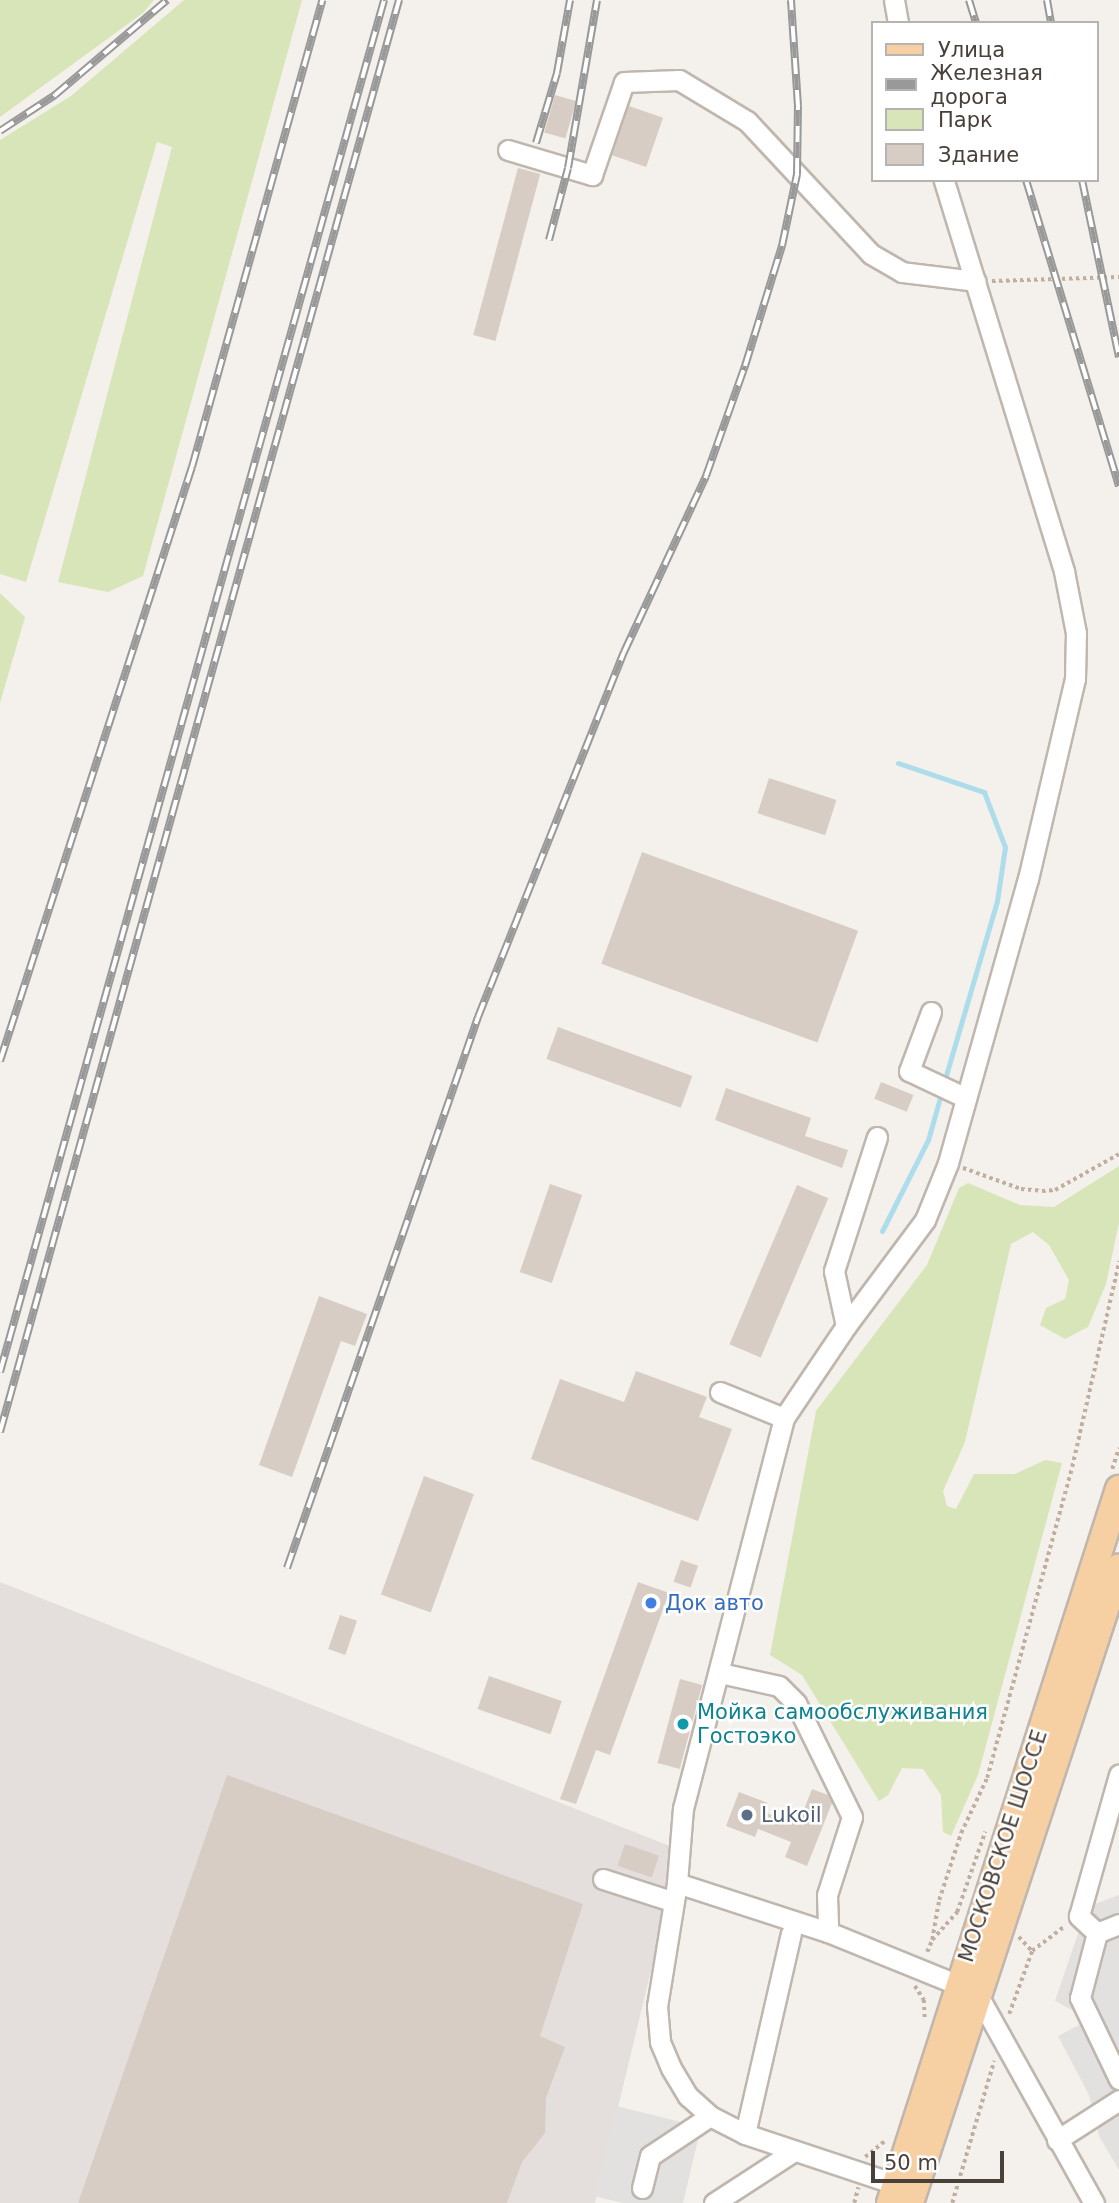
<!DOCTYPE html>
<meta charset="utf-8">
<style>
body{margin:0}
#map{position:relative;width:1119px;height:2203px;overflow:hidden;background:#f4f0eb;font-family:"DejaVu Sans",sans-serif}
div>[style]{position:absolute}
.industrial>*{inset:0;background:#e4dfdc}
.green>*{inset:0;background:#d8e5b8}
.parking>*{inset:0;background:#e3e1df}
.stream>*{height:5px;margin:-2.5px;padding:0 2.5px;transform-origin:2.5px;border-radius:2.5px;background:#adddeb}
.building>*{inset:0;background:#d8cdc4;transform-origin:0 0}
.path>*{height:3.5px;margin-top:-1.75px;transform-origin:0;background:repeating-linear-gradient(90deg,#c0afa0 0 3.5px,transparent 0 7px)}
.roads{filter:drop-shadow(2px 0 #bfb6ae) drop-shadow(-2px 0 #bfb6ae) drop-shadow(0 2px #bfb6ae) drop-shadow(0 -2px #bfb6ae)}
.minor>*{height:19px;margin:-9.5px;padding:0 9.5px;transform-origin:9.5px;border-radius:9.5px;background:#fff}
.major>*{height:26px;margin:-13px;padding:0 13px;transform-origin:13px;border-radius:13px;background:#f6cfa2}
.rail>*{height:8px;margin-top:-4px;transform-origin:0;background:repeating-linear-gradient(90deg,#fff 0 16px,#999 0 32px);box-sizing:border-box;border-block:2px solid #999}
.dots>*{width:19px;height:19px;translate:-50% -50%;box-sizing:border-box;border:4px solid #fff;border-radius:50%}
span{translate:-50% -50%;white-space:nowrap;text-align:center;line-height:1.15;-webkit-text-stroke:5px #fff;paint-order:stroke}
.shop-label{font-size:21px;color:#366cbe}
.left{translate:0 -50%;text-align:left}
.culture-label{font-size:21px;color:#0d838f}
.service-label{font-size:21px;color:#4e5e75}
.street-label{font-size:21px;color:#484039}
.legend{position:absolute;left:871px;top:21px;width:228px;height:161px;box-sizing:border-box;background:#fff;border:2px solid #b6b3b0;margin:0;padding:9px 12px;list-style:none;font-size:21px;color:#484039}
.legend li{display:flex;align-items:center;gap:14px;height:35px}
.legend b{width:35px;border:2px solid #b6b3b0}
.scale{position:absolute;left:871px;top:2151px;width:133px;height:32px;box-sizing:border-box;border:4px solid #484039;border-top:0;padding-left:9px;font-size:21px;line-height:24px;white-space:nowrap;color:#484039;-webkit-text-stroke:5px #fff;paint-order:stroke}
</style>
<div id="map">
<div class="industrial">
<div style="clip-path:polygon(0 1582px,680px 1850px,595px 2203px,0 2203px)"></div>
</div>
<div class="green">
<div style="clip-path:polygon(0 0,154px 0,143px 13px,0 117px)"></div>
<div style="clip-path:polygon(184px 0,302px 0,143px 576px,108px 592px,58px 582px,172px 147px,157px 142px,26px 582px,0 574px,0 140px,71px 96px)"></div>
<div style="clip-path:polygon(0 593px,25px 617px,0 703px)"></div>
<div style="clip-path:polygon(1119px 1166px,1119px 1223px,1106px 1284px,1088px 1327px,1065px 1339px,1040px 1325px,1046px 1308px,1065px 1299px,1069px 1280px,1049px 1245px,1033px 1232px,1011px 1244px,965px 1442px,943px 1491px,947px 1506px,956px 1509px,974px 1474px,1015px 1474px,1045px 1460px,1062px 1463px,978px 1775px,951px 1836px,943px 1832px,941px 1795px,923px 1769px,902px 1768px,888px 1795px,879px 1801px,802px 1675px,770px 1655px,816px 1411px,927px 1265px,959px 1188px,968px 1183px,1020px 1205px,1054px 1207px)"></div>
</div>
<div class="parking">
<div style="clip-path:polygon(1119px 1895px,1119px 2170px,1099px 2136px,1089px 2095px,1058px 2036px,1081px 2024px,1083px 2016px,1055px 2001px,1087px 1907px)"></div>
<div style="clip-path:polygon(616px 2106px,701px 2127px,683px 2203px,623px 2203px,594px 2196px)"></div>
</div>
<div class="stream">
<div style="left:898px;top:763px;width:91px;rotate:18.6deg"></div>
<div style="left:984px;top:792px;width:59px;rotate:69.1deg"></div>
<div style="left:1005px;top:847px;width:55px;rotate:98.4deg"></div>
<div style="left:997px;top:901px;width:185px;rotate:106.3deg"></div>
<div style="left:882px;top:1231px;width:102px;rotate:-63.2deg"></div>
<div style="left:928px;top:1140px;width:48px;rotate:-74.2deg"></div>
</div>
<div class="building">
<div style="left:555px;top:95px;width:22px;height:39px;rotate:16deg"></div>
<div style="left:629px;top:106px;width:36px;height:52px;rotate:19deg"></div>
<div style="left:518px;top:168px;width:23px;height:173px;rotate:15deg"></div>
<div style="left:769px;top:778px;width:71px;height:37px;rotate:18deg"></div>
<div style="left:642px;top:852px;width:230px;height:119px;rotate:20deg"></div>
<div style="left:558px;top:1027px;width:143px;height:34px;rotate:20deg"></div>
<div style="left:881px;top:1082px;width:35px;height:18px;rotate:22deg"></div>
<div style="clip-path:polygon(726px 1088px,811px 1118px,805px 1136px,848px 1150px,842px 1168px,715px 1120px)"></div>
<div style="left:550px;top:1184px;width:34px;height:93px;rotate:19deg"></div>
<div style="left:797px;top:1185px;width:34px;height:173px;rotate:23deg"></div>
<div style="clip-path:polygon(319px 1296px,367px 1314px,355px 1346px,341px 1341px,292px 1477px,259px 1465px)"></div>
<div style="clip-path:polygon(636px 1371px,707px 1397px,699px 1417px,732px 1429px,698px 1521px,531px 1459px,560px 1379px,624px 1402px)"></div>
<div style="left:424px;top:1476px;width:53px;height:126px;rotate:20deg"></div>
<div style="left:681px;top:1560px;width:18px;height:23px;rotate:19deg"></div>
<div style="clip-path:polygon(638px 1582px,669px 1593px,610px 1755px,596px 1750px,576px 1804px,560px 1799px)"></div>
<div style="left:340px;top:1615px;width:18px;height:36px;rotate:19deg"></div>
<div style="left:489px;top:1676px;width:77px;height:35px;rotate:19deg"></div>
<div style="left:680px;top:1679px;width:23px;height:87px;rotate:15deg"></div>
<div style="clip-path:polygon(227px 1775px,583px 1904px,540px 2036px,565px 2047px,546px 2098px,545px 2133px,522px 2162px,507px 2203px,78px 2203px)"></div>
<div style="clip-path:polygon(812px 1789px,828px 1795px,832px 1803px,807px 1866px,785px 1857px,791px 1842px,758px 1829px,755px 1837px,726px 1826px,739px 1792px,768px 1803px,764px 1812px,798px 1825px)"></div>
<div style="left:625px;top:1844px;width:36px;height:23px;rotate:19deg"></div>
</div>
<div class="path">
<div style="left:992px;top:281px;width:127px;rotate:-1.8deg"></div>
<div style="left:963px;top:1168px;width:62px;rotate:19.9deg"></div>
<div style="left:1021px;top:1189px;width:21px;rotate:5deg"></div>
<div style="left:1042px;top:1191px;width:13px;rotate:-4deg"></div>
<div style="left:1055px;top:1190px;width:73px;rotate:-29.4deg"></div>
<div style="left:1112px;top:1469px;width:22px;rotate:-72deg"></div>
<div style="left:1019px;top:1937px;width:19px;rotate:47deg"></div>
<div style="left:932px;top:1940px;width:41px;rotate:-80.1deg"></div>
<div style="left:939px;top:1900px;width:71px;rotate:-71.8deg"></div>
<div style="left:961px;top:1833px;width:61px;rotate:-64.7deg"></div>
<div style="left:987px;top:1778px;width:322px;rotate:-74.7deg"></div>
<div style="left:1072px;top:1467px;width:211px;rotate:-77.1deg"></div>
<div style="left:927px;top:1952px;width:13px;rotate:-67deg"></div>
<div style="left:932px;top:1940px;width:38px;rotate:-48deg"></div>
<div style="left:957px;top:1912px;width:85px;rotate:-70.7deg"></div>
<div style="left:915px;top:1986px;width:17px;rotate:57deg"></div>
<div style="left:924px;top:2000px;width:18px;rotate:87deg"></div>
<div style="left:1009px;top:2014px;width:67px;rotate:-69.9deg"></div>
<div style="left:1032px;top:1951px;width:41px;rotate:-37.1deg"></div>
<div style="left:865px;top:2157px;width:26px;rotate:-39deg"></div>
<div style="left:854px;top:2203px;width:16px;rotate:-75deg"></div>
<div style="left:952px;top:2203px;width:148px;rotate:-73.5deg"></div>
</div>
<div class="roads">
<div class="minor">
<div style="left:894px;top:0;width:23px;rotate:80deg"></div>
<div style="left:508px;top:150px;width:88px;rotate:16.6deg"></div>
<div style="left:592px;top:175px;width:98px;rotate:-71deg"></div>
<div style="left:624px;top:82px;width:55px;rotate:-2.1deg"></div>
<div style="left:679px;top:80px;width:79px;rotate:31.1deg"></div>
<div style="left:747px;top:121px;width:182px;rotate:47deg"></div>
<div style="left:871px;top:254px;width:36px;rotate:30deg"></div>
<div style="left:902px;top:272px;width:74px;rotate:7deg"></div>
<div style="left:931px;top:1012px;width:63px;rotate:110.4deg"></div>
<div style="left:909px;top:1071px;width:63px;rotate:25.3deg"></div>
<div style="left:877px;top:1137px;width:141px;rotate:107.8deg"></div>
<div style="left:834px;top:1271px;width:56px;rotate:77.7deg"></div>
<div style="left:846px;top:1326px;width:111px;rotate:124deg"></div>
<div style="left:784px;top:1418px;width:403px;rotate:104.5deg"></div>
<div style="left:683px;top:1808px;width:75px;rotate:94.6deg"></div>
<div style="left:677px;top:1883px;width:125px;rotate:99.2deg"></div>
<div style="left:657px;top:2006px;width:36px;rotate:85deg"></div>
<div style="left:660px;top:2042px;width:28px;rotate:67deg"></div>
<div style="left:671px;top:2068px;width:33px;rotate:59deg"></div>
<div style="left:688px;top:2096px;width:30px;rotate:42deg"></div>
<div style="left:710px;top:2116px;width:39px;rotate:27deg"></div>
<div style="left:745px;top:2134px;width:158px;rotate:18.4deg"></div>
<div style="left:846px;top:1326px;width:132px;rotate:-53.3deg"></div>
<div style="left:925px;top:1220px;width:61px;rotate:-68deg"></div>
<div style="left:948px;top:1163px;width:295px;rotate:-74.3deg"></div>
<div style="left:1028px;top:879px;width:205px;rotate:-76.8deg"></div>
<div style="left:1075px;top:679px;width:46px;rotate:-88.8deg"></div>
<div style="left:1076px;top:633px;width:63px;rotate:-101deg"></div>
<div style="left:1064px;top:571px;width:409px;rotate:-107.1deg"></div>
<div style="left:720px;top:1392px;width:69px;rotate:22.1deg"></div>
<div style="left:720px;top:1673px;width:60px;rotate:12.4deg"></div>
<div style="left:779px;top:1686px;width:24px;rotate:45deg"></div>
<div style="left:796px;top:1703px;width:127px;rotate:63.8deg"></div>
<div style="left:852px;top:1817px;width:82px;rotate:107.8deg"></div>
<div style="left:827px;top:1895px;width:37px;rotate:88deg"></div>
<div style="left:603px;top:1879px;width:71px;rotate:17.9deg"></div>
<div style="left:677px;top:1883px;width:159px;rotate:18deg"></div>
<div style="left:828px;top:1932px;width:160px;rotate:22.1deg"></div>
<div style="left:976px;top:1992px;width:242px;rotate:60.8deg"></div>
<div style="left:1119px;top:1924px;width:24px;rotate:158deg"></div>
<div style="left:1097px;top:1933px;width:67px;rotate:104.7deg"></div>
<div style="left:1080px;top:1998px;width:90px;rotate:64.3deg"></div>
<div style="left:1097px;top:1933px;width:25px;rotate:-137deg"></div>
<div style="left:1079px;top:1916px;width:147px;rotate:-74.2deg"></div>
<div style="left:745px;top:2134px;width:206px;rotate:-77.1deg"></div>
<div style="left:1057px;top:2140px;width:74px;rotate:-32.8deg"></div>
<div style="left:642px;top:2188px;width:33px;rotate:-76deg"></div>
<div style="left:650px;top:2156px;width:72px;rotate:-33.7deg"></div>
<div style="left:714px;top:2203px;width:95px;rotate:-33deg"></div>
</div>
<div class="major">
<div style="left:890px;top:2203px;width:750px;rotate:-72.22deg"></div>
<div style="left:910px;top:2203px;width:669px;rotate:-71.81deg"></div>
</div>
</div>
<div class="rail">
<div style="left:969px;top:0;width:24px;rotate:73deg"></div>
<div style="left:1047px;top:0;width:23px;rotate:80deg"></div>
<div style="left:0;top:131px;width:66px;rotate:-33.2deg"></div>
<div style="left:55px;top:95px;width:147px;rotate:-40.3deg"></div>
<div style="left:536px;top:143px;width:73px;rotate:-73.3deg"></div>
<div style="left:557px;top:73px;width:74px;rotate:-79.9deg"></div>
<div style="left:1026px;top:180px;width:320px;rotate:73.1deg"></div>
<div style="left:1082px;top:180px;width:181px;rotate:78.2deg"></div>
<div style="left:549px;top:240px;width:74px;rotate:-75.2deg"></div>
<div style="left:568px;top:168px;width:170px;rotate:-80.2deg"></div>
<div style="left:0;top:1061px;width:624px;rotate:-72.09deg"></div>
<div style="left:192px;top:467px;width:485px;rotate:-74.4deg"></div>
<div style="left:0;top:1372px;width:1425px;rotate:-74.36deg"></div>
<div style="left:0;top:1432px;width:1487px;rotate:-74.43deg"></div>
<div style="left:287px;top:1568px;width:583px;rotate:-70.88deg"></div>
<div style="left:478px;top:1017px;width:393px;rotate:-68.2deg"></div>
<div style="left:624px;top:652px;width:194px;rotate:-65deg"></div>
<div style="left:706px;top:476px;width:117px;rotate:-70.5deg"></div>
<div style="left:745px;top:366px;width:126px;rotate:-72.9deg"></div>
<div style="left:782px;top:246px;width:74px;rotate:-78.2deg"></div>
<div style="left:797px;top:174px;width:68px;rotate:-89.2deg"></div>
<div style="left:798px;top:106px;width:106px;rotate:-93.8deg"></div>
</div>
<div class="dots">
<div style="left:651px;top:1603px;background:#3f7fe0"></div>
<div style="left:683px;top:1724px;background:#0f9aa8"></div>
<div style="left:747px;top:1815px;background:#5c6f8a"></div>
</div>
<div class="shop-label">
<span class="left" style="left:665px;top:1603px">Док авто</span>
</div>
<div class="culture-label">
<span class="left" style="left:697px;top:1724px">Мойка самообслуживания<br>Гостоэко</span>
</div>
<div class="service-label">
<span class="left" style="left:761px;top:1815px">Lukoil</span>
</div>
<div class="street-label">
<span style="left:1003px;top:1846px;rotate:-72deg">МОСКОВСКОЕ ШОССЕ</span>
</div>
<ul class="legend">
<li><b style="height:9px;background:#f6cfa2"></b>Улица</li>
<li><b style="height:9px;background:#999"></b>Железная дорога</li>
<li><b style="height:19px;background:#d8e5b8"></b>Парк</li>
<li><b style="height:19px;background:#d8cdc4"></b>Здание</li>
</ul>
<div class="scale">50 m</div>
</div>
